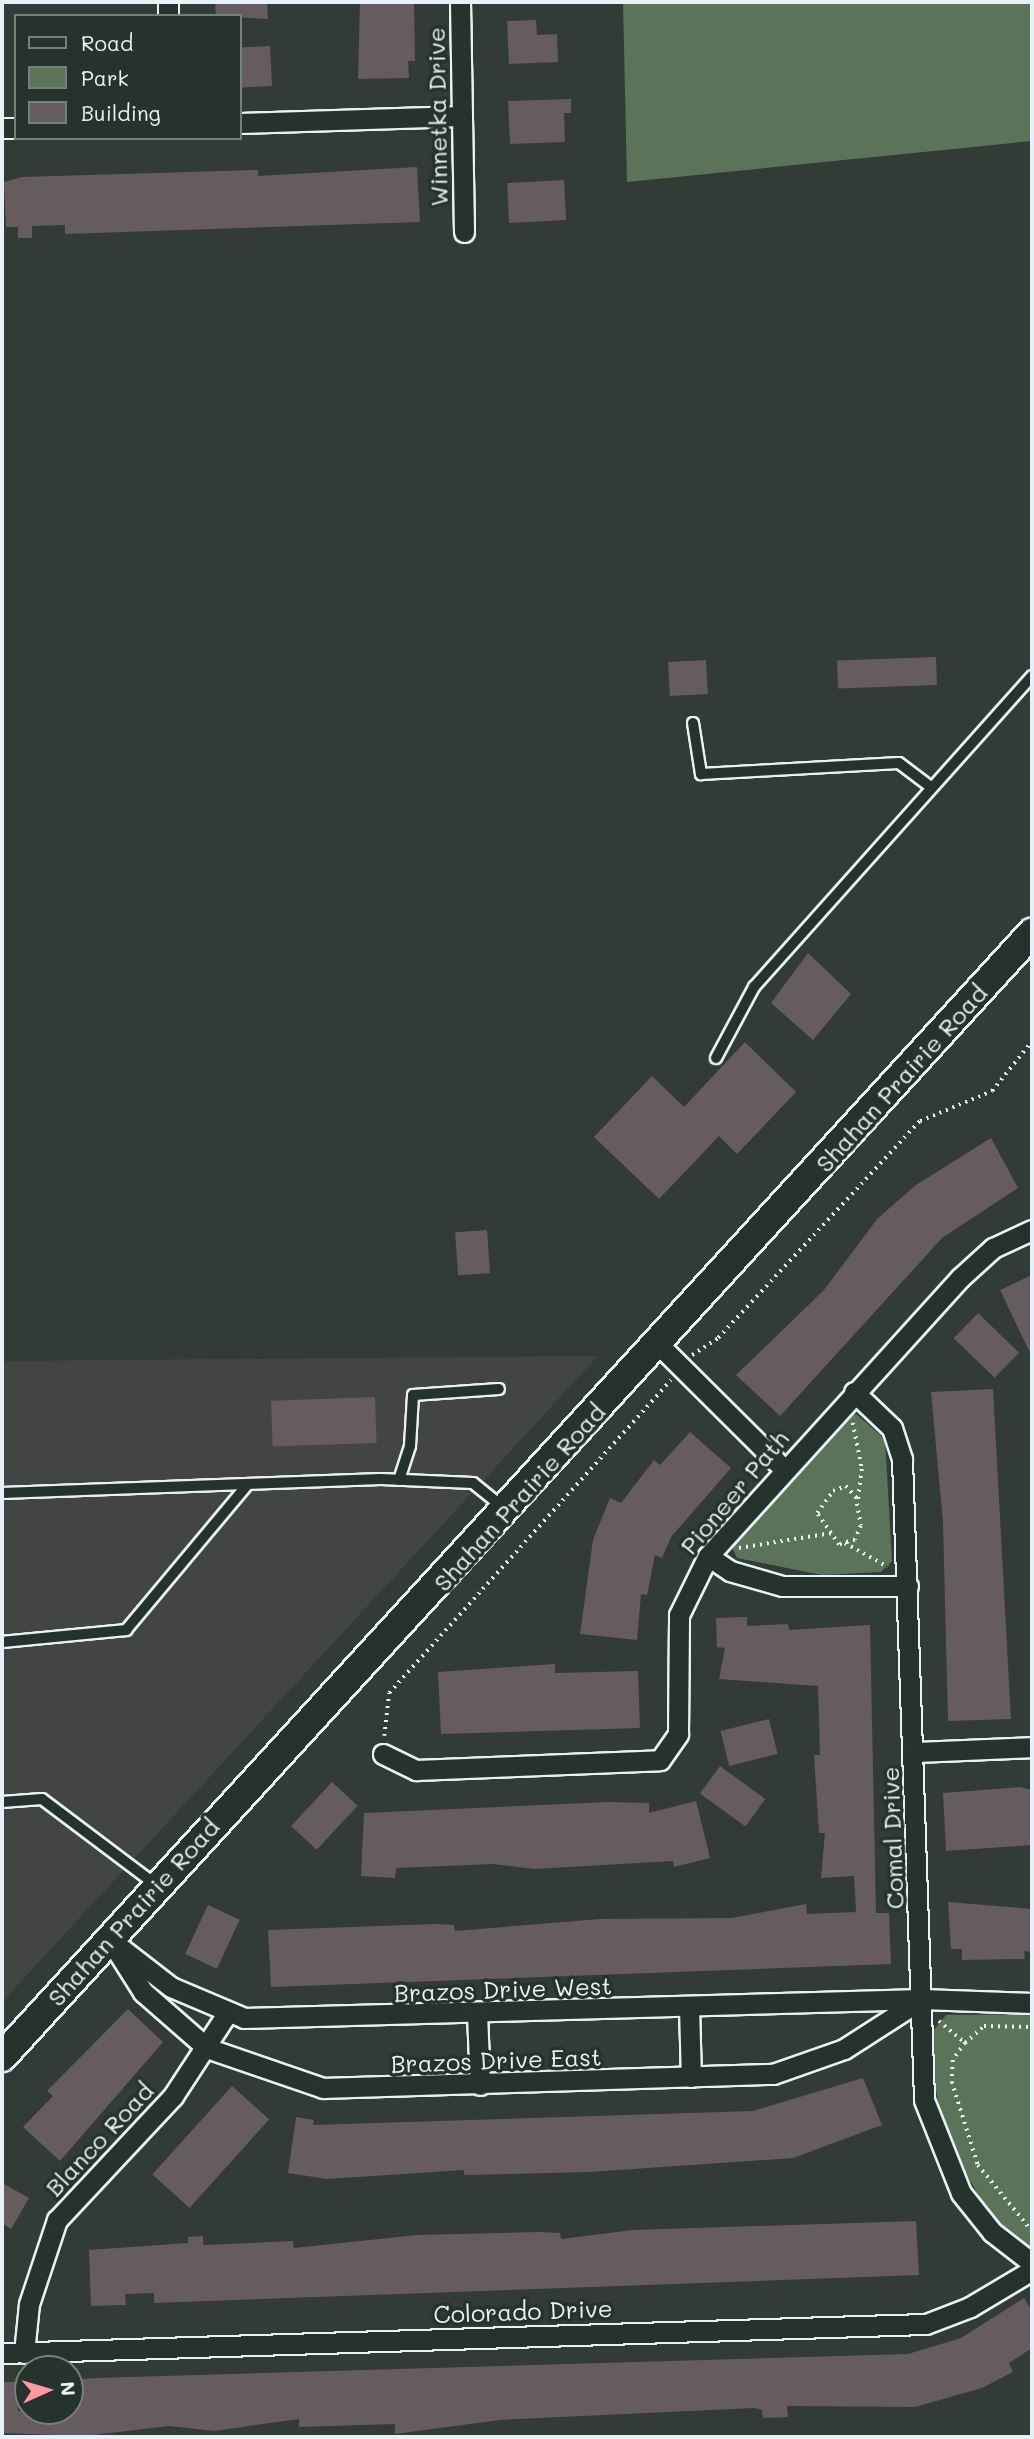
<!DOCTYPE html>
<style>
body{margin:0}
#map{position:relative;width:1034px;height:2439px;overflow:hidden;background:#333b37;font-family:Mali,sans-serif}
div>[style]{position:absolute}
.built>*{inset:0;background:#424543}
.green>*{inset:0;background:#5a7359}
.building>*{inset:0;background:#665b5e;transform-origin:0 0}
.path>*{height:3.5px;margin-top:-1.75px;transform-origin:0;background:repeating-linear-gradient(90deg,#e8f1f8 0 2px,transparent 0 7px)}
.roads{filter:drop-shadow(2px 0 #e8f1f8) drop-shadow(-2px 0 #e8f1f8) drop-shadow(0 2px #e8f1f8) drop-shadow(0 -2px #e8f1f8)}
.lane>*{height:10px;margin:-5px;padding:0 5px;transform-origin:5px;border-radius:5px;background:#26332d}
.street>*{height:19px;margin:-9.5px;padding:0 9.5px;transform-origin:9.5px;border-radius:9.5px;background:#26332d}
.secondary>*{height:28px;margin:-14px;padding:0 14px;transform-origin:14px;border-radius:14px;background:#26332d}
span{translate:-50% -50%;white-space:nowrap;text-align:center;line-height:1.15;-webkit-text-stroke:7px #26332d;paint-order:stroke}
.street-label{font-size:24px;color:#e8f1f8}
.frame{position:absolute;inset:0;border:4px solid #e8f1f8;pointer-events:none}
.legend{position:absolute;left:14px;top:14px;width:228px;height:126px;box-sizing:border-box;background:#26332d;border:2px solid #747f7e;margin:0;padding:9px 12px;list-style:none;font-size:21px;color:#e8f1f8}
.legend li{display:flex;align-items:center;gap:14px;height:35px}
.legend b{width:35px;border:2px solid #747f7e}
.north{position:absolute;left:14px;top:2355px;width:70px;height:70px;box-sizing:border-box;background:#26332d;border:2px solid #747f7e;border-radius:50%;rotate:86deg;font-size:19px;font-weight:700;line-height:28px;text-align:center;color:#e8f1f8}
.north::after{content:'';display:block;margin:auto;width:24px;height:32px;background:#ff9aa2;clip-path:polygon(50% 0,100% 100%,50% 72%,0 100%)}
</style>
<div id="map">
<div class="built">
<div style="clip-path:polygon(598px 1356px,2px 2002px,2px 1361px)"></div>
</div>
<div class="green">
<div style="clip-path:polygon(623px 2px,1032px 2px,1032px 141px,627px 182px)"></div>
<div style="clip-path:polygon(856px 1414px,885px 1439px,892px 1561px,881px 1572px,822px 1575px,737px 1558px,729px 1541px,846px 1416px)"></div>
<div style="clip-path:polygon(1032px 2014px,1032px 2255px,993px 2221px,946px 2138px,935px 2086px,933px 2031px,946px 2015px)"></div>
</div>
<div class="building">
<div style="clip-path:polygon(215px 2px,267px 2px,268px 19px,216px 16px)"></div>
<div style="clip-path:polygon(360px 2px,414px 2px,415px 61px,408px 61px,409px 78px,358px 79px)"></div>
<div style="clip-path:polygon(536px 20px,537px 35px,557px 34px,558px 62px,509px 64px,507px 21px)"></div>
<div style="left:270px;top:46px;width:40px;height:30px;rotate:87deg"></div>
<div style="clip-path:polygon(571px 99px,571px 113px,564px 113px,565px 142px,510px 144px,508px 101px)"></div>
<div style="clip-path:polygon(417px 167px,420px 222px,65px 234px,65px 225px,32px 226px,32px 238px,18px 238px,18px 227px,6px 227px,4px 182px,22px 177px,258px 170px,258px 176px)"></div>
<div style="left:564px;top:180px;width:40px;height:57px;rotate:87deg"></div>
<div style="left:936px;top:657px;width:28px;height:99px;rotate:88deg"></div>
<div style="left:706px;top:660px;width:34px;height:38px;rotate:87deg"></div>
<div style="clip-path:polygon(808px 953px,851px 994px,813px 1040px,771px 1003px)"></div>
<div style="clip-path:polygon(745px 1042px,796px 1092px,737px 1154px,719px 1136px,659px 1199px,594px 1137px,652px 1076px,684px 1107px)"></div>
<div style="clip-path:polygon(991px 1138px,1018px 1188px,942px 1238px,780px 1416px,736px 1375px,824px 1290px,878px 1218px,916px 1185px)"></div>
<div style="left:487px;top:1230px;width:43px;height:32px;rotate:86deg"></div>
<div style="clip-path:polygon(1032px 1275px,1032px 1357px,1000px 1290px)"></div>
<div style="left:978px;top:1313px;width:57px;height:35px;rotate:44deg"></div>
<div style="clip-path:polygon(993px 1389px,1011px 1719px,948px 1721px,943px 1522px,931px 1392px)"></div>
<div style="left:375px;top:1397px;width:46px;height:104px;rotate:88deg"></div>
<div style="clip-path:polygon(690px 1432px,731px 1468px,671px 1537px,662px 1558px,655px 1555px,647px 1595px,641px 1594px,637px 1640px,580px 1634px,593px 1540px,610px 1498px,621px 1503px,654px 1460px,660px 1465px)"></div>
<div style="clip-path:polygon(747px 1617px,747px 1626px,788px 1624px,789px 1630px,870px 1625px,876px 1913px,889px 1913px,891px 1964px,271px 1987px,268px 1930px,435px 1924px,454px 1925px,455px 1931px,600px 1919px,732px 1918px,806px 1904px,807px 1914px,856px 1912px,854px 1876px,821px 1878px,825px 1833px,819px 1833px,814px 1755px,820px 1755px,818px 1686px,719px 1679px,725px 1648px,717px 1647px,716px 1618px)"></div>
<div style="clip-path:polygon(555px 1664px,555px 1673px,638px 1671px,640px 1728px,441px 1734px,438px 1672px)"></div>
<div style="left:769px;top:1719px;width:36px;height:50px;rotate:76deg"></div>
<div style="left:720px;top:1766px;width:56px;height:34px;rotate:36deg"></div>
<div style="left:332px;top:1782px;width:35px;height:60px;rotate:43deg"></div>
<div style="clip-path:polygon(1020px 1787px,1032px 1790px,1032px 1845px,946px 1851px,943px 1793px)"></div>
<div style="clip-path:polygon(696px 1801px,710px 1858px,674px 1867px,673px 1861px,534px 1869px,493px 1864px,396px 1868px,395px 1878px,361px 1876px,364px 1813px,608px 1802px,649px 1803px,649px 1813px)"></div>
<div style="clip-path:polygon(948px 1902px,1032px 1909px,1032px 1952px,1024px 1951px,1025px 1959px,962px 1960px,962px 1949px,951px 1949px)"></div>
<div style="left:208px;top:1905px;width:35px;height:54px;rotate:25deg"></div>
<div style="clip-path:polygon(128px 2009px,163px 2042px,60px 2161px,23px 2127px,53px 2096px,47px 2091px)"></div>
<div style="clip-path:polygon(863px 2078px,882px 2125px,793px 2158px,589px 2172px,464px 2175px,464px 2170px,327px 2179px,288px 2173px,296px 2117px,314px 2120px,313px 2125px,753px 2111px)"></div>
<div style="left:232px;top:2086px;width:50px;height:119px;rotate:42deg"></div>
<div style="clip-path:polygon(2px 2183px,29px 2198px,11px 2229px,2px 2223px)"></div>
<div style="clip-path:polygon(916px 2221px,919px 2275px,154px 2303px,154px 2293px,125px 2294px,126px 2305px,91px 2306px,89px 2250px,188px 2243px,188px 2237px,203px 2236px,203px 2245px,293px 2241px,294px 2248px,417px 2235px,539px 2232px,560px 2233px,561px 2239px,633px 2230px)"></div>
<div style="clip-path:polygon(1024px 2298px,1032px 2311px,1032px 2348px,1009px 2363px,1013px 2372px,982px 2388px,915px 2407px,787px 2406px,788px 2417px,763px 2418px,762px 2410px,754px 2408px,500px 2420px,395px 2434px,395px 2424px,299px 2427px,299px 2419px,214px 2431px,169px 2426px,85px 2436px,2px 2433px,2px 2382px,17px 2382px,18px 2411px,70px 2411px,70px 2380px,96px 2378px,908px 2354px,961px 2338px)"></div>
</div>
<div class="path">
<div style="left:692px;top:1355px;width:31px;rotate:-33deg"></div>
<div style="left:718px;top:1338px;width:296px;rotate:-47.1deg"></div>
<div style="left:920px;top:1121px;width:78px;rotate:-22.6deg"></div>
<div style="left:992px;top:1091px;width:64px;rotate:-51.3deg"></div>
<div style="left:853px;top:1423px;width:47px;rotate:78.9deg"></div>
<div style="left:862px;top:1469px;width:32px;rotate:97deg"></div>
<div style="left:846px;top:1486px;width:15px;rotate:48deg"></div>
<div style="left:856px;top:1497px;width:29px;rotate:80deg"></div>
<div style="left:861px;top:1526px;width:15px;rotate:113deg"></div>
<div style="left:855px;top:1540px;width:17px;rotate:163deg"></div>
<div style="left:839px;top:1545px;width:39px;rotate:-125deg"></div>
<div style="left:817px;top:1513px;width:27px;rotate:-54deg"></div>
<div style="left:833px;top:1491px;width:14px;rotate:-21deg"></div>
<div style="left:845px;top:1543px;width:49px;rotate:29.2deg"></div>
<div style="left:739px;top:1548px;width:94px;rotate:-9.2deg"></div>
<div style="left:384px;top:1736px;width:43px;rotate:-83.4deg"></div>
<div style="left:389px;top:1693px;width:421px;rotate:-48deg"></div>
<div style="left:939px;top:2021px;width:34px;rotate:40deg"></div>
<div style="left:965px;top:2043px;width:21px;rotate:125deg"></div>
<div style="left:953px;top:2060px;width:22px;rotate:93deg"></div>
<div style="left:952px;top:2082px;width:87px;rotate:72.6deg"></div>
<div style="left:978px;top:2165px;width:85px;rotate:50.7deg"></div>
<div style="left:965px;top:2043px;width:25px;rotate:-42deg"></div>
<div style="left:984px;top:2026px;width:48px;rotate:1.2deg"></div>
</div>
<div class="roads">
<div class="lane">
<div style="left:693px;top:723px;width:52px;rotate:81.1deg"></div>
<div style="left:701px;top:774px;width:198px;rotate:-3.2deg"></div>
<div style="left:899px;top:763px;width:41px;rotate:37.1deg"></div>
<div style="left:716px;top:1058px;width:81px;rotate:-61.8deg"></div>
<div style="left:754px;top:987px;width:417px;rotate:-48.2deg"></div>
<div style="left:399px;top:1480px;width:36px;rotate:-72deg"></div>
<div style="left:410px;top:1446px;width:51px;rotate:-86.6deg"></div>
<div style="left:413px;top:1395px;width:86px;rotate:-4deg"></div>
<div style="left:2px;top:1493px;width:379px;rotate:-2.1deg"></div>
<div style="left:381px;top:1479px;width:92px;rotate:2.5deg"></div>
<div style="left:473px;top:1483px;width:40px;rotate:39deg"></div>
<div style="left:2px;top:1642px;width:125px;rotate:-5.5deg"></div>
<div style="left:126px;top:1630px;width:190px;rotate:-50.1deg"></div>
<div style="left:2px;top:1802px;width:40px;rotate:-4.3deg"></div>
<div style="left:42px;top:1799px;width:143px;rotate:37deg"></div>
</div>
<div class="street">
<div style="left:168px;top:2px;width:14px;rotate:90deg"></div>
<div style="left:460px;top:2px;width:230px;rotate:89deg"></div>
<div style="left:240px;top:123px;width:221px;rotate:-1.8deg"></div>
<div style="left:2px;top:128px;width:14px"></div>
<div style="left:658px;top:1344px;width:177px;rotate:44.8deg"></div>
<div style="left:854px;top:1392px;width:52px;rotate:43.5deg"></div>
<div style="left:892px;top:1428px;width:33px;rotate:72deg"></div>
<div style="left:902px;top:1459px;width:641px;rotate:88.03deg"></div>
<div style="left:924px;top:2100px;width:100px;rotate:68.3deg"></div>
<div style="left:961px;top:2193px;width:50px;rotate:51.5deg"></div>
<div style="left:992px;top:2232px;width:51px;rotate:37.8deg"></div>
<div style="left:708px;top:1556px;width:27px;rotate:34deg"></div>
<div style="left:730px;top:1571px;width:54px;rotate:16.1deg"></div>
<div style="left:782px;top:1586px;width:126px"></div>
<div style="left:914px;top:1752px;width:118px;rotate:-2.4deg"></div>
<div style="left:383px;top:1754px;width:37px;rotate:26deg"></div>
<div style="left:416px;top:1770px;width:244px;rotate:-2.3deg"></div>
<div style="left:660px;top:1760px;width:32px;rotate:-55deg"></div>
<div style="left:678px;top:1734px;width:119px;rotate:-89.5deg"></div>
<div style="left:679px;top:1615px;width:66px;rotate:-63.8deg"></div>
<div style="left:708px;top:1556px;width:375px;rotate:-47.8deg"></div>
<div style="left:960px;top:1278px;width:45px;rotate:-42.3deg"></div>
<div style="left:993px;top:1248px;width:43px;rotate:-24.8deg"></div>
<div style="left:109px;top:1939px;width:78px;rotate:37.7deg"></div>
<div style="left:171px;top:1987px;width:79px;rotate:23deg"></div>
<div style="left:244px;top:2018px;width:678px;rotate:-1.61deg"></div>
<div style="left:922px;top:1999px;width:110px;rotate:2.1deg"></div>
<div style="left:117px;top:1951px;width:49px;rotate:57.6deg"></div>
<div style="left:143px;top:1992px;width:85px;rotate:41.2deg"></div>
<div style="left:207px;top:2048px;width:123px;rotate:19deg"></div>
<div style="left:323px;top:2088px;width:450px;rotate:-1.8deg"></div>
<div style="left:773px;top:2074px;width:75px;rotate:-19.4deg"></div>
<div style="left:844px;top:2049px;width:93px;rotate:-32.7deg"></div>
<div style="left:689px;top:2007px;width:70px;rotate:88.4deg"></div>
<div style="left:477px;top:2014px;width:71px;rotate:87.6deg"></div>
<div style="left:2px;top:2353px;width:924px;rotate:-1.8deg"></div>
<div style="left:926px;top:2324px;width:47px;rotate:-21.1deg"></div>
<div style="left:970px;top:2307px;width:72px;rotate:-30.8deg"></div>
<div style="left:24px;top:2353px;width:49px;rotate:-84.2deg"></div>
<div style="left:29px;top:2304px;width:89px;rotate:-71.6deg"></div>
<div style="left:57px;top:2220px;width:170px;rotate:-46.9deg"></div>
<div style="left:173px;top:2096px;width:100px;rotate:-56.8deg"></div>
</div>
<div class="secondary">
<div style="left:2px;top:2057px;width:1525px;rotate:-47.5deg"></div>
</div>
</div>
<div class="street-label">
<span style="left:437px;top:117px;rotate:-91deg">Winnetka Drive</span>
<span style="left:901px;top:1078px;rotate:-48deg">Shahan Prairie Road</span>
<span style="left:734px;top:1492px;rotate:-50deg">Pioneer Path</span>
<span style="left:519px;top:1497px;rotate:-48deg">Shahan Prairie Road</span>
<span style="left:892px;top:1838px;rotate:-92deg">Comal Drive</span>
<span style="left:133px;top:1912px;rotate:-48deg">Shahan Prairie Road</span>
<span style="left:503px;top:1989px;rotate:-2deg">Brazos Drive West</span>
<span style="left:496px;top:2060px;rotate:-2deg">Brazos Drive East</span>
<span style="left:99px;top:2139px;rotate:-47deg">Blanco Road</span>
<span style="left:523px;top:2311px;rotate:-2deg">Colorado Drive</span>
</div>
<div class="frame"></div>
<ul class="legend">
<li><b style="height:9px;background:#26332d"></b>Road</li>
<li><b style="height:19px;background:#5a7359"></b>Park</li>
<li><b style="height:19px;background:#665b5e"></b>Building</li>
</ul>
<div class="north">N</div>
</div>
